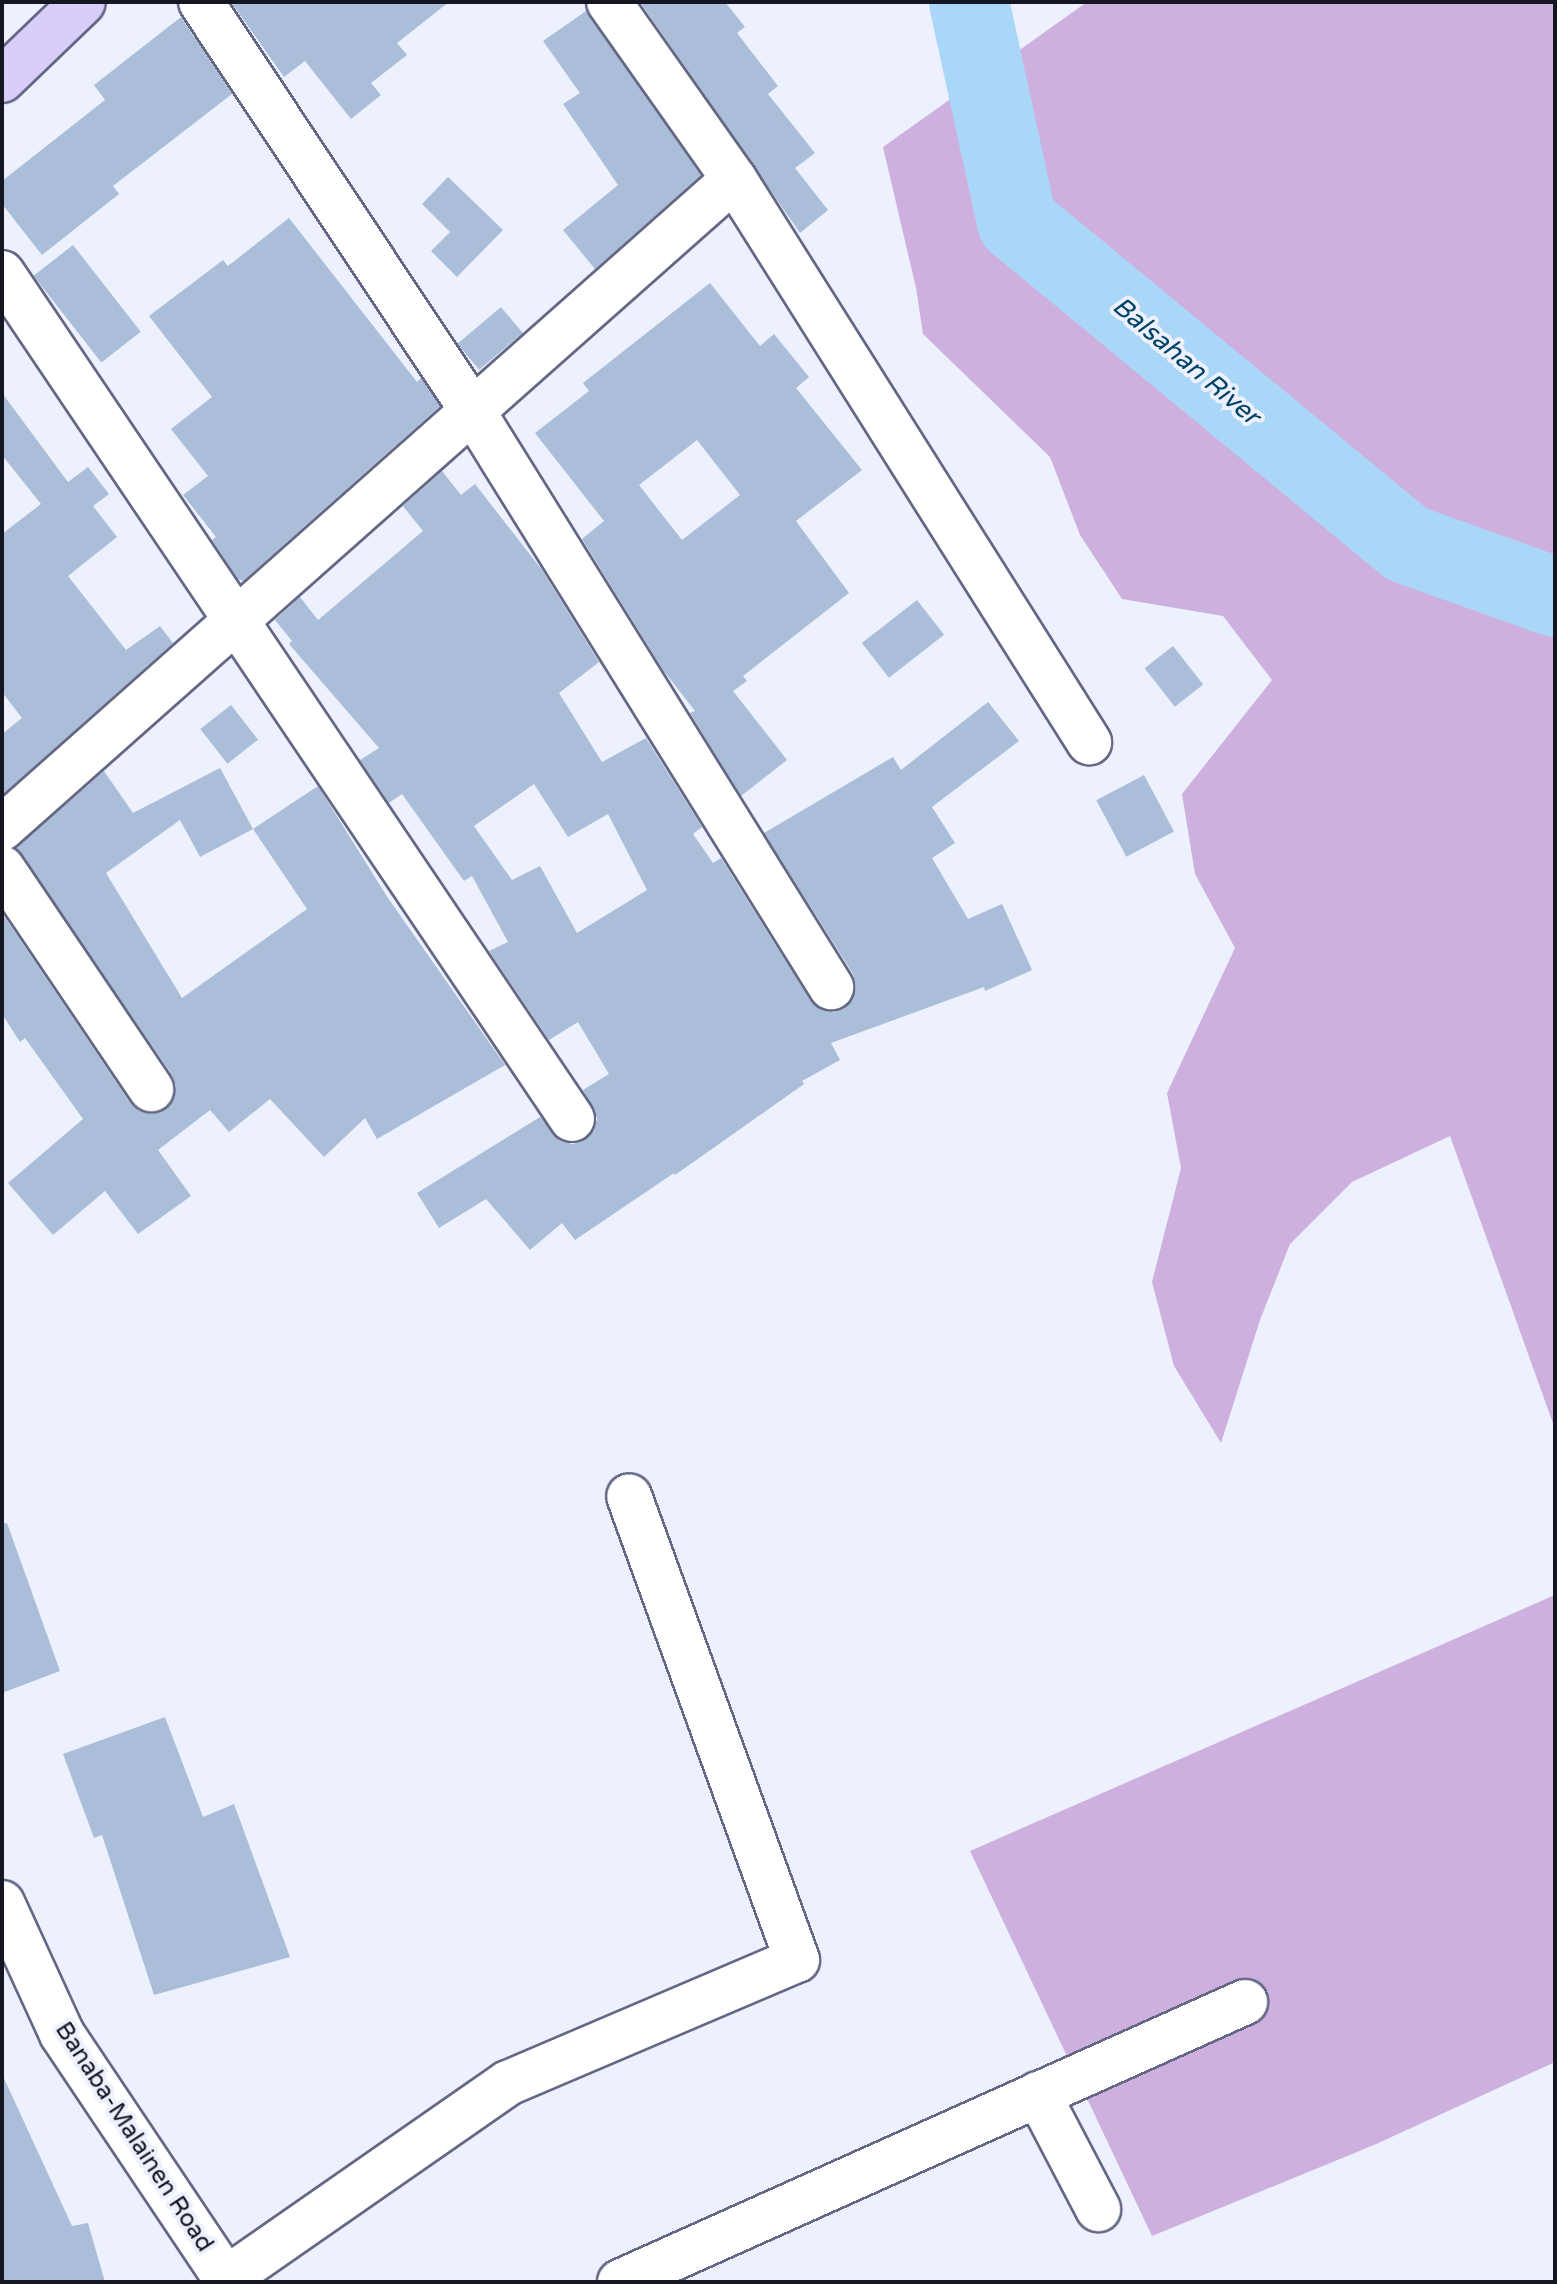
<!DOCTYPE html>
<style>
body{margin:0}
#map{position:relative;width:1557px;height:2284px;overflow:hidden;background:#edf0fd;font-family:"Varela Round",sans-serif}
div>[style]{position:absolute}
.green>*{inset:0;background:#ceb0df}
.river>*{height:80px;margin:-40px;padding:0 40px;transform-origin:40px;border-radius:40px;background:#aad7f8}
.building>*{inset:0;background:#abbed9;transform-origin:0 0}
.roads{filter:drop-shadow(2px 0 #646884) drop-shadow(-2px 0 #646884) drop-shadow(0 2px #646884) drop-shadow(0 -2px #646884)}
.street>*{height:44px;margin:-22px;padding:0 22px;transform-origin:22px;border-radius:22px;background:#fff}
.secondary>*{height:44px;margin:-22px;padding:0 22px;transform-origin:22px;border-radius:22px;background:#fff}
.primary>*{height:44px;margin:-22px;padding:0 22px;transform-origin:22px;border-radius:22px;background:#d9cdfa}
span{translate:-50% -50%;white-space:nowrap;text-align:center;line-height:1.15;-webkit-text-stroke:8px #edf0fd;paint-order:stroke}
.street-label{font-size:24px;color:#141621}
.water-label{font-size:26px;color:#014366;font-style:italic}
.frame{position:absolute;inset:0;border:4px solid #141621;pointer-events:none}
</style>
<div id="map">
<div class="green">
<div style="clip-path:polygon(1087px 2px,1555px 2px,1555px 1429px,1450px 1136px,1352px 1182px,1290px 1244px,1260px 1320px,1221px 1443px,1174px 1366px,1152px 1282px,1181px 1168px,1167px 1093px,1235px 948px,1195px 874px,1182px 794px,1272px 680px,1223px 616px,1122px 599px,1080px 535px,1050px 457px,923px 334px,916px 288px,883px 147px)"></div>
<div style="clip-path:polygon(1555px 1595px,1555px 2062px,1374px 2145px,1152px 2236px,970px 1851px)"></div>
</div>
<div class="river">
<div style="left:969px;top:2px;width:225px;rotate:77.7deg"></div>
<div style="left:1017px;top:222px;width:506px;rotate:39.54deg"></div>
<div style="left:1407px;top:544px;width:157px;rotate:19.7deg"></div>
</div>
<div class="building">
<div style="clip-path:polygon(231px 2px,449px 2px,397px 43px,407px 55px,371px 83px,381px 95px,351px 119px,305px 61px,284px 77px)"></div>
<div style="clip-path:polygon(640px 2px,725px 2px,745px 27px,737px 33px,778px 86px,768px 94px,815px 153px,795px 168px,828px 210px,800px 233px)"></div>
<div style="clip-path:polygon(586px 11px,701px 175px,595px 269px,563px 230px,618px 185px,563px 104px,580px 93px,543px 41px)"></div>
<div style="clip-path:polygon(181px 17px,232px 94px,113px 186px,119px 194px,42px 255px,2px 204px,2px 181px,105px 100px,94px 85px)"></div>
<div style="clip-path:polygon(448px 177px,503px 230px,457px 277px,431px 251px,450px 232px,422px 204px)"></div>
<div style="clip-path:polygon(289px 218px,417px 382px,421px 378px,440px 406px,243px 581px,238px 579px,212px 540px,216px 537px,183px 495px,208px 476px,171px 429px,212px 397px,149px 316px,223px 260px,228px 266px)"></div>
<div style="left:73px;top:245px;width:110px;height:50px;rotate:52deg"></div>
<div style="clip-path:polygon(evenodd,710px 283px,760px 346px,774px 334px,809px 377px,796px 388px,862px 470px,796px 521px,849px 593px,743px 676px,747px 681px,733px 691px,787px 760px,741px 796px,690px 713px,695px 711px,663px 670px,582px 539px,604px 521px,535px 433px,589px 391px,583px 383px,710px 283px,697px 440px,740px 495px,682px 540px,639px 485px,697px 440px)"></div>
<div style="left:501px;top:307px;width:34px;height:57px;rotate:50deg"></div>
<div style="clip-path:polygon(2px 393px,68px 482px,88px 467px,109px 494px,93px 506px,117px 537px,68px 576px,126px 650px,160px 626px,173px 643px,2px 795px,2px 734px,22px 718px,2px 692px,2px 534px,41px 504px,2px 455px)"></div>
<div style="clip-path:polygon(evenodd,442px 471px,461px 495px,475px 484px,542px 570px,599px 662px,559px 693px,602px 762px,646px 738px,702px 827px,693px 834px,713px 863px,721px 858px,810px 1000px,820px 1009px,833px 1012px,844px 1009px,853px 999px,856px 987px,853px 974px,764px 833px,893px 757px,901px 770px,988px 702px,1019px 741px,932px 807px,955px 843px,932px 858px,968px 919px,1002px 904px,1032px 970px,985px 991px,984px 987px,831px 1043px,840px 1060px,802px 1081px,804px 1084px,675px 1175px,674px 1173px,575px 1240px,562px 1223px,530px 1250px,486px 1199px,439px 1228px,417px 1193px,540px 1117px,560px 1141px,573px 1144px,585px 1140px,594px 1131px,597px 1118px,583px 1090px,609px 1074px,578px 1022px,549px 1040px,489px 951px,508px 942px,472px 876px,464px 881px,402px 794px,389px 803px,360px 760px,379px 748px,289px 644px,292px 641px,275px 620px,300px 597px,318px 620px,423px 531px,403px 506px,442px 471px,534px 784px,568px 837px,608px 814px,647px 890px,577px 933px,540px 866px,512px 880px,474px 826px,534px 784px)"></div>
<div style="left:917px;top:600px;width:44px;height:70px;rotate:52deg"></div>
<div style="left:1173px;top:646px;width:49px;height:36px;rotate:52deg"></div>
<div style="left:231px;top:705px;width:44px;height:39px;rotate:52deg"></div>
<div style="clip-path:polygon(evenodd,220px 768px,253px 829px,318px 786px,388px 898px,505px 1065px,377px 1139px,365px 1118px,324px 1157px,270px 1099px,229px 1132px,210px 1110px,158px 1150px,191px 1196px,138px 1234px,105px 1191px,53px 1235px,8px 1183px,83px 1119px,25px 1038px,20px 1042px,2px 1014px,2px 913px,131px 1104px,139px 1111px,152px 1114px,164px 1110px,173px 1101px,176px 1086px,172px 1075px,16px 848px,104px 771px,133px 813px,220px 768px,180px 820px,200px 857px,253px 829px,307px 909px,182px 998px,106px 873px,180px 820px)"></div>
<div style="left:1144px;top:775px;width:64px;height:54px;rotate:62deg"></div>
<div style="clip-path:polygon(7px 1523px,60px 1671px,2px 1693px,2px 1524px)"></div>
<div style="clip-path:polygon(165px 1717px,203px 1817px,234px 1804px,290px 1957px,154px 1995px,102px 1835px,94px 1838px,63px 1754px)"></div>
<div style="clip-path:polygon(2px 2074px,72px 2226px,88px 2223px,105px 2282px,2px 2282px)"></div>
</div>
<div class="roads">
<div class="street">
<div style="left:201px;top:2px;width:490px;rotate:56.4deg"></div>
<div style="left:472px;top:410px;width:680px;rotate:58.11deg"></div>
<div style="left:609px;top:2px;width:217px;rotate:54.8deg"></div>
<div style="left:734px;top:179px;width:666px;rotate:57.77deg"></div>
<div style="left:2px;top:273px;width:1020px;rotate:56.03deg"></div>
<div style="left:2px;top:828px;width:978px;rotate:-41.56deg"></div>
<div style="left:2px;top:868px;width:267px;rotate:56deg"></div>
<div style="left:1038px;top:2094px;width:130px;rotate:62.4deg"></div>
<div style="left:226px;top:2279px;width:343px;rotate:-34.8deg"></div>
<div style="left:508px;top:2083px;width:314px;rotate:-23.1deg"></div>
<div style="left:797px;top:1960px;width:493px;rotate:-109.9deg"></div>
<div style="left:620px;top:2282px;width:685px;rotate:-24.13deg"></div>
</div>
<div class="secondary">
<div style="left:2px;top:1903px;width:144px;rotate:65.4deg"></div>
<div style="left:62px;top:2034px;width:298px;rotate:56.2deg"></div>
</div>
<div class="primary">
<div style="left:2px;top:80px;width:112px;rotate:-43.9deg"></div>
</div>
</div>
<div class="street-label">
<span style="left:134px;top:2137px;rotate:57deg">Banaba-Malainen Road</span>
</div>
<div class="water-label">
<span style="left:1186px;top:361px;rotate:40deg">Balsahan River</span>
</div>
<div class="frame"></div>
</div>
